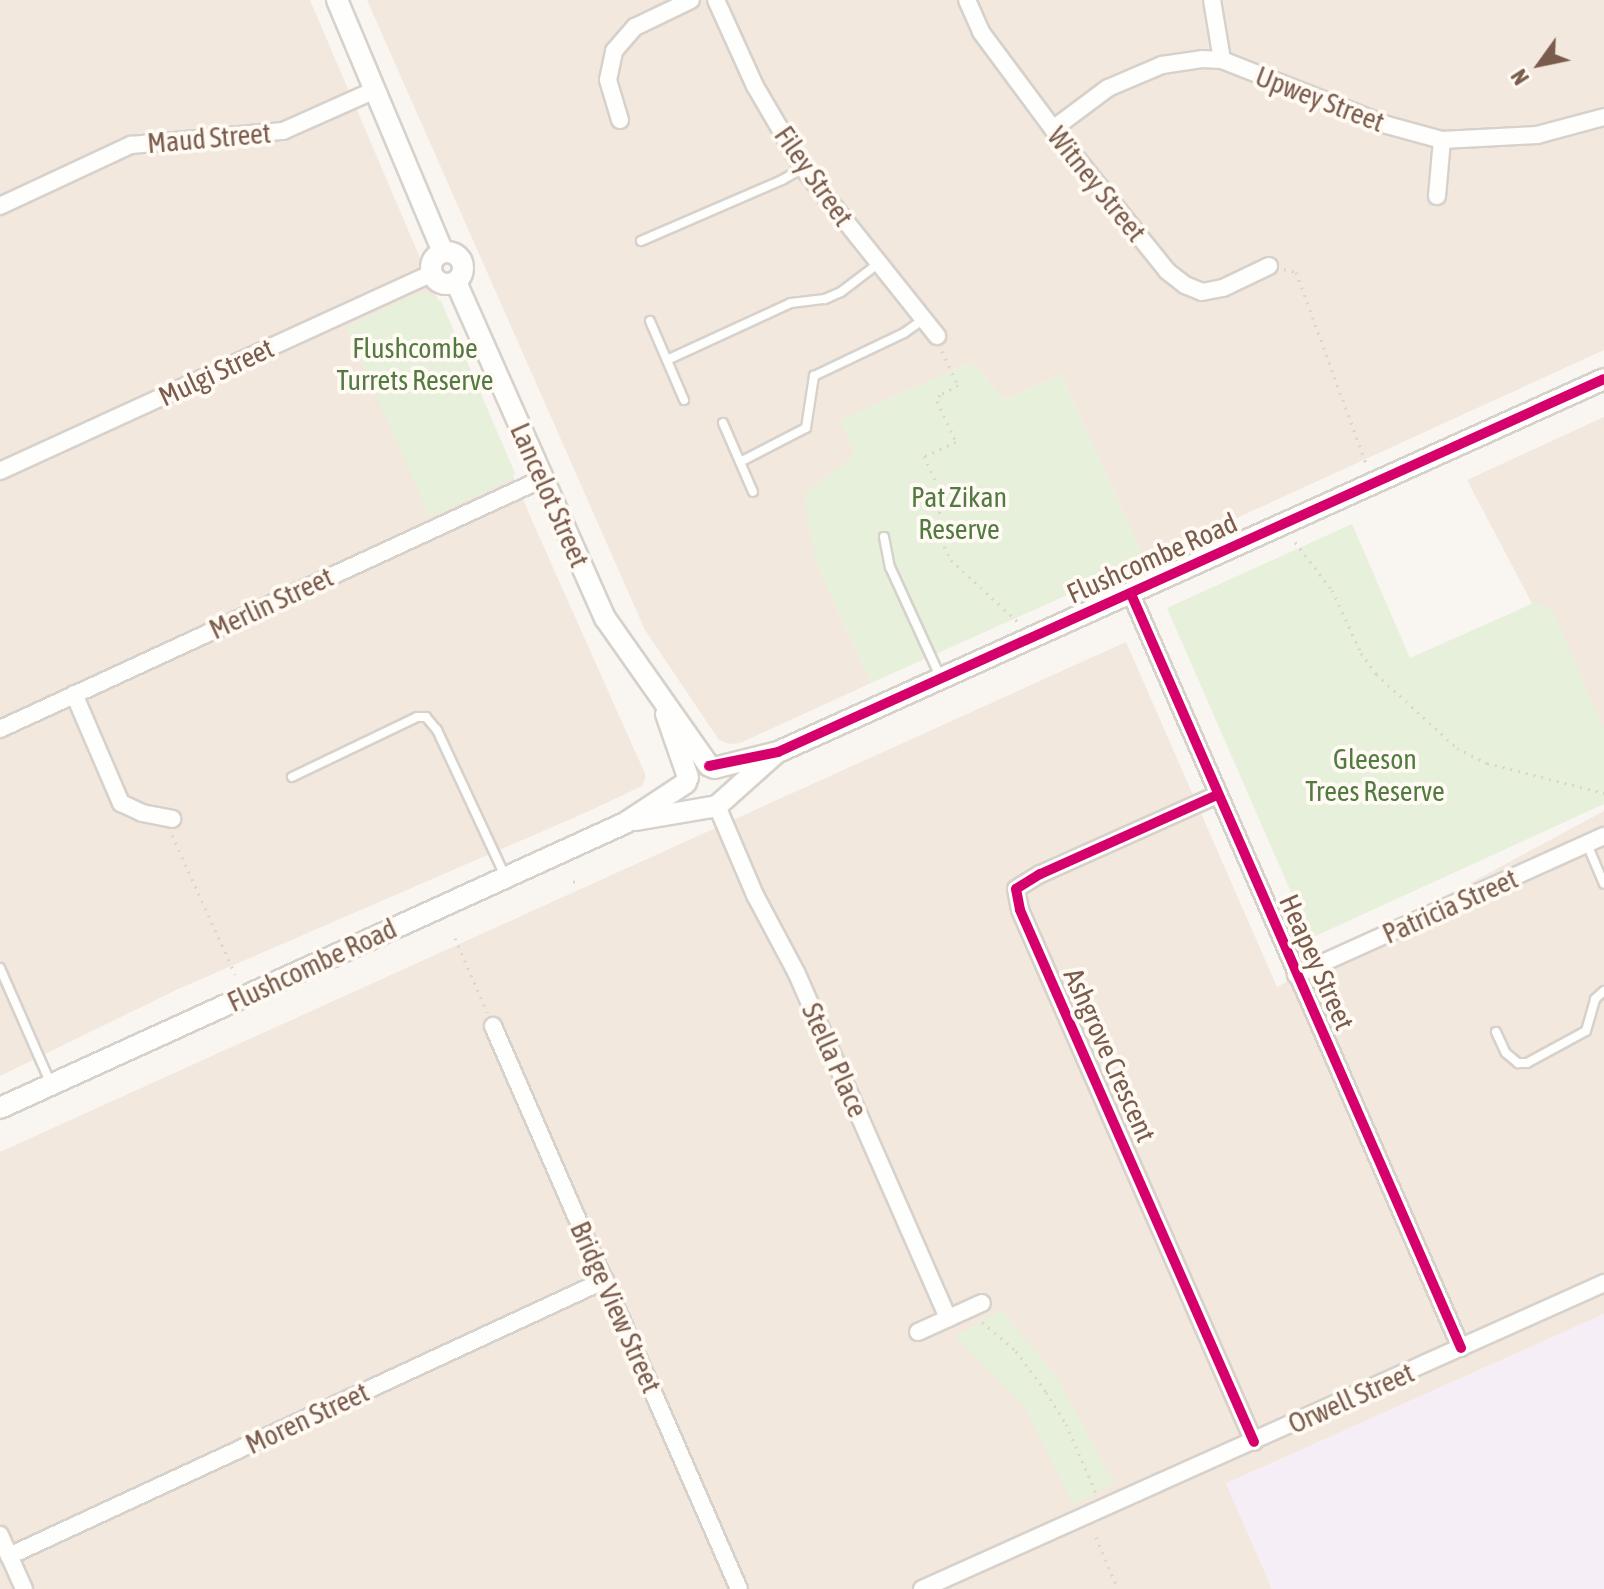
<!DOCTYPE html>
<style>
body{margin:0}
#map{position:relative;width:1604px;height:1589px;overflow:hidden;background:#f9f5f0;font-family:"Asap Condensed",sans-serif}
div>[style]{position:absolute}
.residential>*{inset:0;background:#f2e8de}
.education>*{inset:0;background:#f6eef6}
.green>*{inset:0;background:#e7f0db}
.path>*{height:3px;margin-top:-1.5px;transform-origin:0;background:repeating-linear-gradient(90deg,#dcd5d0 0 2px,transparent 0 8px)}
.roads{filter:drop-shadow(2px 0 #d7d1cb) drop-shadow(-2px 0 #d7d1cb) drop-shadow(0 2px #d7d1cb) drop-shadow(0 -2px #d7d1cb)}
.service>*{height:8px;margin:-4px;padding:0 4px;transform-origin:4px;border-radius:4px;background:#fefefd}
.minor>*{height:16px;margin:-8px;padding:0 8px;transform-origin:8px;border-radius:8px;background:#fefefd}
.tertiary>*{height:20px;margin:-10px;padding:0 10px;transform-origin:10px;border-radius:10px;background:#fefefd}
.tertiary>.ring{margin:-10px;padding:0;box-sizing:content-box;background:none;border:20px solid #fefefd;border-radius:50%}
.cycleway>*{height:10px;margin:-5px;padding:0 5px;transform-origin:5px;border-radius:5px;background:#d6006c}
span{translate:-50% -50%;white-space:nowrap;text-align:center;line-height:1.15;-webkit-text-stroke:8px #fffaf3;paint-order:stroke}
.street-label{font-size:28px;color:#7a5c4d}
.park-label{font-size:28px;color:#537a41}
.north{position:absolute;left:1500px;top:24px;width:80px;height:80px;-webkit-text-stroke:6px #fffaf3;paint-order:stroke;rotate:237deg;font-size:22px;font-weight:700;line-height:32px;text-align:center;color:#7a5c4d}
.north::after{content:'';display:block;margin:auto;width:28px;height:36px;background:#7a5c4d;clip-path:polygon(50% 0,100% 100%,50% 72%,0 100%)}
</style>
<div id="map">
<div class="residential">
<div style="clip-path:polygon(0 0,310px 0,534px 525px,646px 776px,642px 786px,587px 812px,176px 990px,0 1076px)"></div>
<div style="clip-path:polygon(367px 0,1604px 0,1604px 350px,1145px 560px,1061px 375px,1004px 400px,972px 362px,841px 420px,855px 455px,811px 492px,816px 562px,871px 683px,740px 743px,729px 744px,719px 740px,645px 630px)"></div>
<div style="clip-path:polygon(1604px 417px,1604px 740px,1467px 480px)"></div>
<div style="clip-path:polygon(1126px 642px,1277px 987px,1604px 811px,1604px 1314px,1227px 1483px,1272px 1589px,0 1589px,0 1152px)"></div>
</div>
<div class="education">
<div style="clip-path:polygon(1604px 1314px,1604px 1589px,1272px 1589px,1226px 1484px)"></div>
</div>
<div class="green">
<div style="clip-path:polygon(423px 291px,441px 301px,515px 473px,512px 479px,430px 517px,346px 328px)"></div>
<div style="clip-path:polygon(972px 362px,1004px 400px,1061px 375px,1145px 560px,871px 683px,816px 562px,803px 495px,854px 455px,841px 420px)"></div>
<div style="clip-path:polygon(1352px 524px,1410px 658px,1536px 602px,1553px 612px,1604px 729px,1604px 804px,1311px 938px,1167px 608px)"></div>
<div style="clip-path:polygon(1001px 1310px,1057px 1377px,1114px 1484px,1074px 1505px,1025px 1407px,955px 1337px)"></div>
</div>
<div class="path">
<div style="left:1284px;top:269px;width:12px;rotate:14deg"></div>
<div style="left:1296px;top:272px;width:203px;rotate:69.9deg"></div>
<div style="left:942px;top:351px;width:38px;rotate:65deg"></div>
<div style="left:958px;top:385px;width:21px;rotate:151deg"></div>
<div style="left:940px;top:395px;width:7px;rotate:117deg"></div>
<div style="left:937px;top:401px;width:45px;rotate:65.1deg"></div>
<div style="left:956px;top:442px;width:35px;rotate:156deg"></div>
<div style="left:924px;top:456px;width:44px;rotate:65.8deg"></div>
<div style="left:942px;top:496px;width:36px;rotate:98deg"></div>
<div style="left:937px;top:532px;width:31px;rotate:63deg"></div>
<div style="left:951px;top:560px;width:90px;rotate:42.7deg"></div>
<div style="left:1295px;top:542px;width:61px;rotate:52.4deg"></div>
<div style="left:1332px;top:590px;width:69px;rotate:65.3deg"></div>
<div style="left:1361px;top:653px;width:26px;rotate:54deg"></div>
<div style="left:1376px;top:674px;width:110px;rotate:42.4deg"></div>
<div style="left:1457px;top:748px;width:34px;rotate:27deg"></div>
<div style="left:1487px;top:763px;width:121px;rotate:14.4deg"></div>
<div style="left:172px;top:835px;width:153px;rotate:65.6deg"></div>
<div style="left:573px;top:882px;width:7px;rotate:-16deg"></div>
<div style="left:455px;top:938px;width:81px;rotate:66.6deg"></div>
<div style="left:982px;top:1322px;width:45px;rotate:40.5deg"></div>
<div style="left:1016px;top:1351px;width:51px;rotate:53.8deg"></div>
<div style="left:1046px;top:1392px;width:38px;rotate:58deg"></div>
<div style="left:1066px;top:1424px;width:75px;rotate:66.5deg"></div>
<div style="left:1096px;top:1537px;width:56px;rotate:67.1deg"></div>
</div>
<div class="roads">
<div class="service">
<div style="left:641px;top:241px;width:154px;rotate:-23.4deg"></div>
<div style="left:782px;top:180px;width:24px;rotate:-30deg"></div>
<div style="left:650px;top:321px;width:86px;rotate:66.7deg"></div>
<div style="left:667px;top:360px;width:136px;rotate:-24.7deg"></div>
<div style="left:791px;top:303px;width:34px;rotate:-7deg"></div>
<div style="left:825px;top:299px;width:17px;rotate:-24deg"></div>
<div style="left:841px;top:292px;width:48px;rotate:-37.3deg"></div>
<div style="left:723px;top:423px;width:75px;rotate:66.5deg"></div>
<div style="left:740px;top:462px;width:74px;rotate:-27.3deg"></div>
<div style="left:806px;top:428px;width:53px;rotate:-81.3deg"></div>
<div style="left:814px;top:376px;width:100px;rotate:-25.5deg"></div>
<div style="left:904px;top:333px;width:24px;rotate:-35deg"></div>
<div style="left:884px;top:537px;width:31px;rotate:79deg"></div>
<div style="left:890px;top:567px;width:120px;rotate:65.4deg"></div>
<div style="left:292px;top:777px;width:139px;rotate:-25.6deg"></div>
<div style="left:417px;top:717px;width:9px"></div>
<div style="left:426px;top:717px;width:17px;rotate:50deg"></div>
<div style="left:437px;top:730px;width:161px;rotate:65deg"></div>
<div style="left:1587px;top:844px;width:43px;rotate:67deg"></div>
<div style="left:0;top:968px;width:127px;rotate:66.3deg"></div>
<div style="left:1496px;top:1032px;width:23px;rotate:65deg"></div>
<div style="left:1506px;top:1053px;width:16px;rotate:40deg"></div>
<div style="left:1518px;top:1063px;width:9px"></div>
<div style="left:1527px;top:1063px;width:67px;rotate:-28.5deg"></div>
<div style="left:1586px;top:1031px;width:33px;rotate:-74deg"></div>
<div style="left:1595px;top:999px;width:12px;rotate:-42deg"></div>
</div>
<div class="minor">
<div style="left:716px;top:0;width:94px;rotate:65.6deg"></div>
<div style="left:755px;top:86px;width:95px;rotate:59.7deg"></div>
<div style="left:803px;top:168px;width:215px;rotate:51.4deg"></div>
<div style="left:967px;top:0;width:35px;rotate:66deg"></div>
<div style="left:981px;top:32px;width:121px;rotate:53.4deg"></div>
<div style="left:1053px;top:129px;width:182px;rotate:51.2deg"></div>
<div style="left:1167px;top:271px;width:23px;rotate:38deg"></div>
<div style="left:1185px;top:285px;width:18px;rotate:22deg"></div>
<div style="left:1202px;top:292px;width:21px;rotate:-11deg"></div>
<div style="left:1223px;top:288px;width:51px;rotate:-25.6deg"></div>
<div style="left:1212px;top:0;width:61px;rotate:80.5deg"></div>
<div style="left:620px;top:120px;width:42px;rotate:-106.7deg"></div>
<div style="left:608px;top:80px;width:30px;rotate:-78deg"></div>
<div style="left:614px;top:51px;width:32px;rotate:-49deg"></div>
<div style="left:635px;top:27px;width:62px;rotate:-25.7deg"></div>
<div style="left:1053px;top:129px;width:69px;rotate:-36.7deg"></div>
<div style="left:1108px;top:88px;width:59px;rotate:-23.1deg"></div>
<div style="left:1162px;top:65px;width:40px;rotate:-8.5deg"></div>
<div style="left:1202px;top:59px;width:20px;rotate:3deg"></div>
<div style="left:1222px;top:60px;width:177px;rotate:21.5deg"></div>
<div style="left:1387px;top:125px;width:57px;rotate:15.3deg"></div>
<div style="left:1442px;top:140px;width:95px;rotate:-3deg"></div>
<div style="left:1537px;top:135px;width:69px;rotate:-15deg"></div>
<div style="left:1437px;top:196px;width:56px;rotate:-84.9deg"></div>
<div style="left:0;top:206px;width:145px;rotate:-25deg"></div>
<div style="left:131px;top:145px;width:153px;rotate:-5.3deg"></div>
<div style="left:283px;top:131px;width:101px;rotate:-24deg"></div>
<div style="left:0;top:471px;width:475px;rotate:-24.6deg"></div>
<div style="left:1131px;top:594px;width:823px;rotate:66.36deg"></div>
<div style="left:74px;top:694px;width:119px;rotate:66.7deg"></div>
<div style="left:121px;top:803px;width:23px;rotate:25deg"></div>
<div style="left:142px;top:813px;width:31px;rotate:11deg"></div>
<div style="left:0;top:729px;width:597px;rotate:-24.76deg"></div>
<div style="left:1217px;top:795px;width:194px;rotate:155.9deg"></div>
<div style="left:1040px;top:874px;width:28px;rotate:148deg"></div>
<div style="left:1016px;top:889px;width:21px;rotate:79deg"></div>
<div style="left:1020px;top:910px;width:581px;rotate:66.26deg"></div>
<div style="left:717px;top:806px;width:97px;rotate:66.9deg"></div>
<div style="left:755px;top:895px;width:89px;rotate:62deg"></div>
<div style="left:797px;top:974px;width:376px;rotate:66.3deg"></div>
<div style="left:1296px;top:975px;width:338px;rotate:-24.3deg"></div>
<div style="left:493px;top:1026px;width:614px;rotate:66.4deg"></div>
<div style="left:918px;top:1332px;width:70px;rotate:-24.4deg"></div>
<div style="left:0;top:1535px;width:59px;rotate:66deg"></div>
<div style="left:9px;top:1556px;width:657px;rotate:-24.85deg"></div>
<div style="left:922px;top:1589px;width:748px;rotate:-24.16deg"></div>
</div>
<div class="tertiary">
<div style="left:337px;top:0;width:273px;rotate:67.2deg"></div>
<div class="ring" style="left:431px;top:252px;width:12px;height:12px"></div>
<div style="left:456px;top:282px;width:368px;rotate:66.1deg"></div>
<div style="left:605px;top:618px;width:181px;rotate:54.9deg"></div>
<div style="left:666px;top:714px;width:67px;rotate:70.8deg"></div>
<div style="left:714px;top:768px;width:66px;rotate:-14deg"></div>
<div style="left:778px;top:752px;width:906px;rotate:-24.3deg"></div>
<div style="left:636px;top:820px;width:82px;rotate:-9.8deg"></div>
<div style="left:717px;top:806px;width:78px;rotate:-41.9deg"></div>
<div style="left:0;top:1108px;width:687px;rotate:-24.51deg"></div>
<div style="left:625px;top:823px;width:73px;rotate:-33.3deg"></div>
</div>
</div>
<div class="cycleway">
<div style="left:1131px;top:594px;width:823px;rotate:66.36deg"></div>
<div style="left:709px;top:766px;width:70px;rotate:-11.5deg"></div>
<div style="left:778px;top:752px;width:906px;rotate:-24.3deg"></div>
<div style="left:1217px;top:795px;width:194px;rotate:155.9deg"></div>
<div style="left:1040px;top:874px;width:28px;rotate:148deg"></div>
<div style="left:1016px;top:889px;width:21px;rotate:79deg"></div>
<div style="left:1020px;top:910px;width:581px;rotate:66.26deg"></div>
</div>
<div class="street-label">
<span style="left:1320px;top:99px;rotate:21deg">Upwey Street</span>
<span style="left:209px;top:138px;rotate:-5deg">Maud Street</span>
<span style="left:814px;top:176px;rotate:55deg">Filey Street</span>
<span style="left:1097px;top:184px;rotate:51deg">Witney Street</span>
<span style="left:216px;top:372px;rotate:-25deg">Mulgi Street</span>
<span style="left:550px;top:495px;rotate:66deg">Lancelot Street</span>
<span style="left:1152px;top:558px;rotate:-24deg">Flushcombe Road</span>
<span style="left:271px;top:603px;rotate:-25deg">Merlin Street</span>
<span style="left:1450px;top:906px;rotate:-24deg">Patricia Street</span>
<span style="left:1317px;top:962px;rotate:66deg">Heapey Street</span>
<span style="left:312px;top:965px;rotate:-25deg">Flushcombe Road</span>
<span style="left:1110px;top:1055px;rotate:66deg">Ashgrove Crescent</span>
<span style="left:835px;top:1060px;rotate:66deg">Stella Place</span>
<span style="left:616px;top:1307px;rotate:66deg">Bridge View Street</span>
<span style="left:1351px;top:1398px;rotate:-24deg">Orwell Street</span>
<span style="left:307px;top:1418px;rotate:-25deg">Moren Street</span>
</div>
<div class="park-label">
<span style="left:415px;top:364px">Flushcombe<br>Turrets Reserve</span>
<span style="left:959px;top:513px">Pat Zikan<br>Reserve</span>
<span style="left:1375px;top:775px">Gleeson<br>Trees Reserve</span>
</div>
<div class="north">N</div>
</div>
